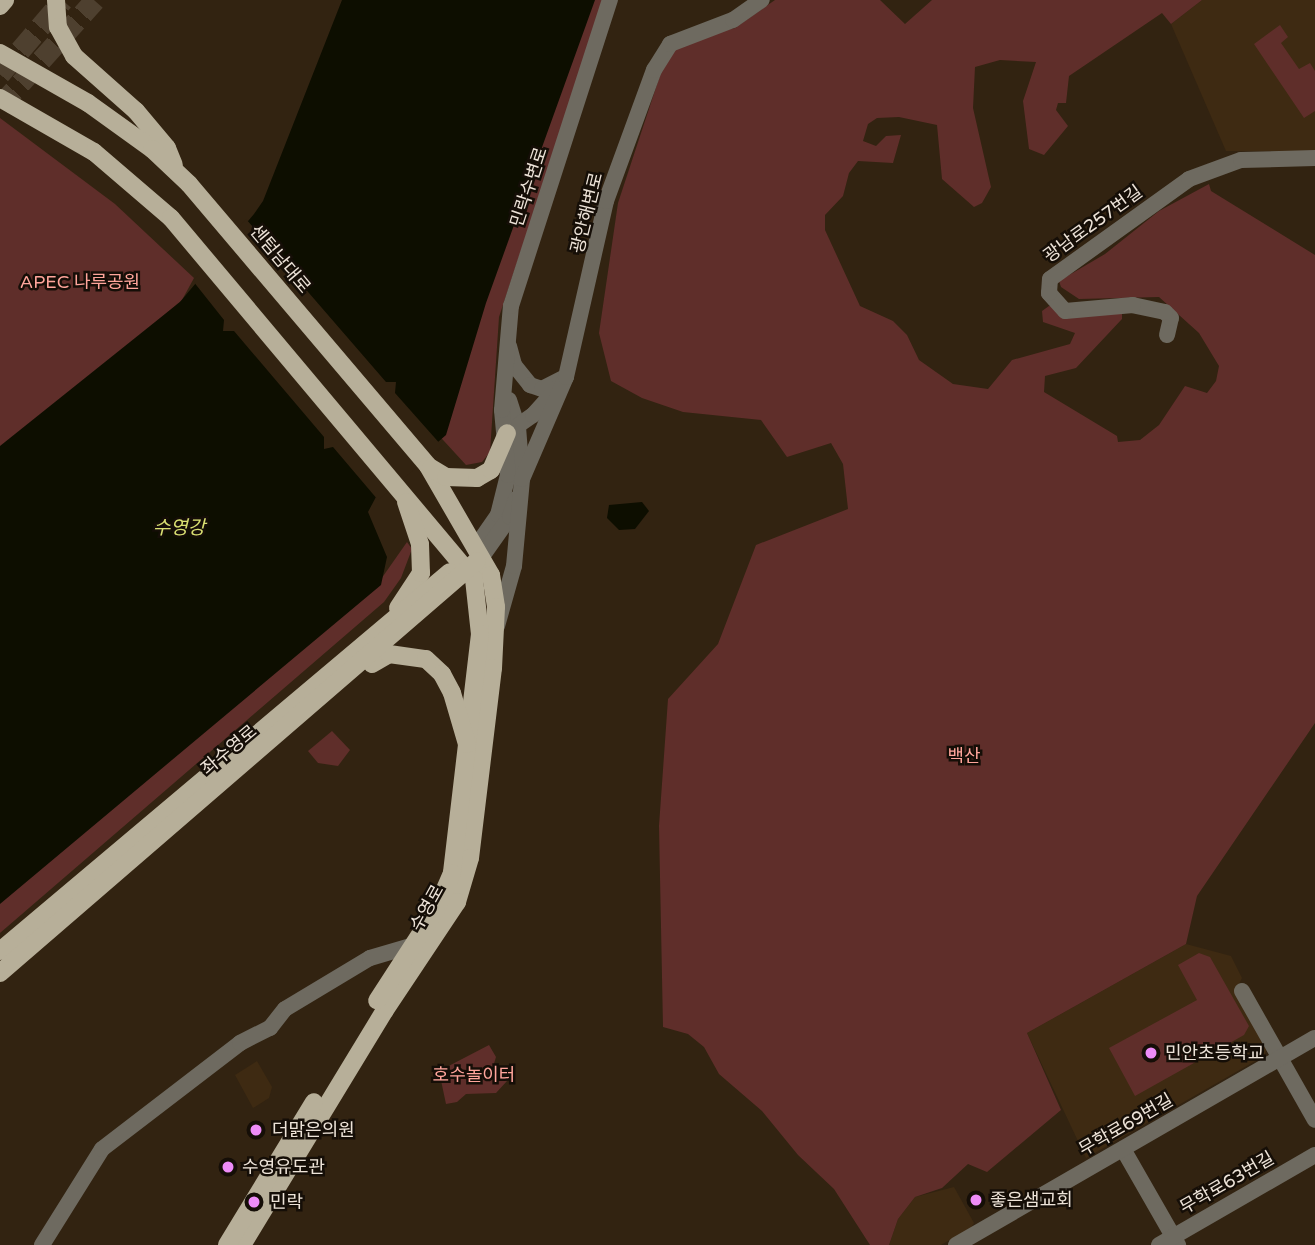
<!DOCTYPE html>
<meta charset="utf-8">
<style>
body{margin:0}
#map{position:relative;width:1315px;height:1245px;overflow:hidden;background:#322311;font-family:"Varela Round","Noto Sans KR",sans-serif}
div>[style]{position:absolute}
.built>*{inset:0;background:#3e2a12}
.green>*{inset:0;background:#5f2e2a}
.water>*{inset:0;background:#0d0e00}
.pier>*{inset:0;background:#322311}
.highway-tunnel>*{height:21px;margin-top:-10.5px;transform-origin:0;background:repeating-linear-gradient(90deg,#4e402f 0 21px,transparent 0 31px)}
.minor>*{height:16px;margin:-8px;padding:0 8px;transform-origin:8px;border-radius:8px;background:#6e6a60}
.major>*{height:18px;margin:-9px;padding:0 9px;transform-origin:9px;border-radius:9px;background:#b7af99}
.dots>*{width:19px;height:19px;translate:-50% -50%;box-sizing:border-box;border:4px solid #150e07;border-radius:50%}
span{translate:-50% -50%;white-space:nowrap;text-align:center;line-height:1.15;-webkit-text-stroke:5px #150e07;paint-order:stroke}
.street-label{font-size:18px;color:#ede3d8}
.park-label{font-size:18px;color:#ffa59b}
.poi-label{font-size:18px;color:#ede3d8}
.left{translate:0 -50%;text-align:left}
.water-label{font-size:19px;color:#dae072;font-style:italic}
</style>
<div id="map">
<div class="built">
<div style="clip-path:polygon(1202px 0,1315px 0,1315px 151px,1226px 151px,1171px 24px)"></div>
<div style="clip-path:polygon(1186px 944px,1231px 956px,1242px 978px,1237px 988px,1267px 1049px,1264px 1056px,1086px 1158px,1027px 1033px)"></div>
<div style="clip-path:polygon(257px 1061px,272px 1087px,269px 1098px,253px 1108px,235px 1075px)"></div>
<div style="clip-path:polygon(954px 1187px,974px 1223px,971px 1228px,941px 1245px,889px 1245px,898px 1219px,915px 1197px)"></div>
</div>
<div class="green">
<div style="clip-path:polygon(579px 0,604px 0,499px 317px,490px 452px,482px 462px,466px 465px,433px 429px)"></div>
<div style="clip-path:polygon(775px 0,880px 0,905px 24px,932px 0,1202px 0,1171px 24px,1162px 13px,1069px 76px,1066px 103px,1058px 103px,1056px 110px,1068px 126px,1044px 155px,1029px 149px,1023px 101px,1036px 62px,1000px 60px,975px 67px,973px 108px,991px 187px,982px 203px,974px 207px,942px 179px,937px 125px,899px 117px,877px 118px,868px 124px,863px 141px,876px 146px,886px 136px,901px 135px,893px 163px,858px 161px,849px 173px,843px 196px,825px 215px,825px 230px,860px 306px,893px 321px,907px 335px,919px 360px,953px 384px,988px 389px,1012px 360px,1070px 344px,1075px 333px,1043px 322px,1042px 311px,1049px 306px,1122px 311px,1122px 319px,1076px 368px,1045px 376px,1044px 392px,1117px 436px,1118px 442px,1140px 440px,1159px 425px,1185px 386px,1207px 393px,1216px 381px,1219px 366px,1199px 333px,1159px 297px,1079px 299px,1061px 287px,1059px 281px,1105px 254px,1159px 211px,1209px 184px,1211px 191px,1315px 255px,1315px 723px,1197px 896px,1186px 944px,1027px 1033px,1061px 1110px,987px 1172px,968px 1164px,942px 1188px,915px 1197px,898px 1219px,889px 1245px,870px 1245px,834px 1189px,798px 1155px,762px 1111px,719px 1074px,704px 1047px,688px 1034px,663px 1027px,659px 826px,668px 699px,718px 644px,756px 545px,848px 509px,843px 464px,831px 443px,787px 457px,761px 420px,683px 412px,642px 398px,611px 381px,599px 333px,618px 203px,667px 54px,697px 37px,735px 28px)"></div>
<div style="clip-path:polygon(1280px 25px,1288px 37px,1281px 43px,1299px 69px,1310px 63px,1315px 71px,1315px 111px,1304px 118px,1254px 44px)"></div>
<div style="clip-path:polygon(0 118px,115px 204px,194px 278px,182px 300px,0 454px)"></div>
<div style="clip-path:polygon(407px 542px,412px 549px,401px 578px,384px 602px,0 933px,0 890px,379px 582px)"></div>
<div style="clip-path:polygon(332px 731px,350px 750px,338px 766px,318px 763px,308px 751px)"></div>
<div style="clip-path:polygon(1199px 953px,1210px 957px,1249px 1026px,1244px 1035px,1135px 1096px,1109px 1048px,1197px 1000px,1178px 965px)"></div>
<div style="clip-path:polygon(489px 1045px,496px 1057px,493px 1067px,497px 1080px,507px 1081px,496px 1093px,466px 1094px,457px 1102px,446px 1104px,439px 1071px)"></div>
</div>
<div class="water">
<div style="clip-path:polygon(342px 0,595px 0,486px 303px,446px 435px,377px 495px,368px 512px,387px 557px,381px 585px,0 904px,0 446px,180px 302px,254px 214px,263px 201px)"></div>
<div style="clip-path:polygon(642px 502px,649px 511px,635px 529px,619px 530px,607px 518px,609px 505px)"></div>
</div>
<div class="pier">
<div style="clip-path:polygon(246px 219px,287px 266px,297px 268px,296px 278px,386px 382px,396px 382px,395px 393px,442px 446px,378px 500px,333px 447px,324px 449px,324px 437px,234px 331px,223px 331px,224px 320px,193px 281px)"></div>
</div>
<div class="highway-tunnel">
<div style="left:0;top:74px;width:97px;rotate:-49.6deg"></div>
<div style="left:0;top:106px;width:142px;rotate:-48.1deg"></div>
</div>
<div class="minor">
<div style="left:1167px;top:335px;width:17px;rotate:-77deg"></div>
<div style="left:1171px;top:318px;width:8px;rotate:-135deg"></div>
<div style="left:1165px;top:312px;width:33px;rotate:-168deg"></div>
<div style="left:1133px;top:305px;width:68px;rotate:175deg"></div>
<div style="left:1065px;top:311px;width:24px;rotate:-132deg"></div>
<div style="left:1049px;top:293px;width:14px;rotate:-86deg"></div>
<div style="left:1050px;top:279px;width:171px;rotate:-35.7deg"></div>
<div style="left:1189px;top:179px;width:55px;rotate:-20.1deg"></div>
<div style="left:1241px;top:160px;width:74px;rotate:-1.5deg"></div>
<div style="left:509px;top:346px;width:20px;rotate:75deg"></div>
<div style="left:514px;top:365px;width:26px;rotate:51deg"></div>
<div style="left:530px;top:385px;width:13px;rotate:18deg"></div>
<div style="left:542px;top:389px;width:27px;rotate:-27deg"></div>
<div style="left:509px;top:400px;width:28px;rotate:72deg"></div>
<div style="left:518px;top:427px;width:51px;rotate:85.5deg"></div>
<div style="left:510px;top:431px;width:28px;rotate:-35deg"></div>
<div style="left:533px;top:415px;width:40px;rotate:-48deg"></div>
<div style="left:477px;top:545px;width:37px;rotate:-55deg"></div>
<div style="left:498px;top:515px;width:41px;rotate:-76deg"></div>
<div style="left:508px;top:475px;width:65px;rotate:-95.3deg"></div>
<div style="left:502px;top:410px;width:104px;rotate:-85.1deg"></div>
<div style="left:511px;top:306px;width:322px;rotate:-72.1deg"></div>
<div style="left:483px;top:555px;width:47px;rotate:-54.6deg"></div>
<div style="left:510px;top:517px;width:19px;rotate:-72deg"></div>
<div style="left:497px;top:626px;width:62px;rotate:-74.2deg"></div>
<div style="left:514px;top:566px;width:87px;rotate:-84.7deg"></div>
<div style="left:522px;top:479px;width:111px;rotate:-66.7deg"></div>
<div style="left:566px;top:377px;width:180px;rotate:-77.2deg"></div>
<div style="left:606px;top:201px;width:140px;rotate:-69.9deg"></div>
<div style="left:654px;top:70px;width:31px;rotate:-58deg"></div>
<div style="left:670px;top:44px;width:67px;rotate:-20.9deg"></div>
<div style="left:733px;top:20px;width:35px;rotate:-35deg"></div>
<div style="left:1242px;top:991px;width:148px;rotate:60.5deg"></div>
<div style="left:1123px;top:1149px;width:111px;rotate:60.2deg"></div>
<div style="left:42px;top:1245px;width:113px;rotate:-58deg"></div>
<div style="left:102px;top:1149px;width:174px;rotate:-37.5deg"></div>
<div style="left:240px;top:1043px;width:34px;rotate:-27deg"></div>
<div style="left:270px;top:1028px;width:24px;rotate:-52deg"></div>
<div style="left:285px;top:1009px;width:99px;rotate:-31deg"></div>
<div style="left:370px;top:958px;width:56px;rotate:-16.5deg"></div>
<div style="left:956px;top:1245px;width:414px;rotate:-30deg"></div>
<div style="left:1159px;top:1245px;width:180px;rotate:-30deg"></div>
</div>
<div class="major">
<div style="left:56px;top:0;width:27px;rotate:86deg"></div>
<div style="left:58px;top:27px;width:33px;rotate:61deg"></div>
<div style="left:74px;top:56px;width:83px;rotate:41.6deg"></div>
<div style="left:136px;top:111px;width:48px;rotate:50deg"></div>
<div style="left:167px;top:148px;width:18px;rotate:68deg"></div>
<div style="left:0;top:6px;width:8px;rotate:-50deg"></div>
<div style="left:0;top:53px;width:101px;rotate:29.6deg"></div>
<div style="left:88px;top:103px;width:79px;rotate:35.7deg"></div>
<div style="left:152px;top:149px;width:51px;rotate:43.4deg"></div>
<div style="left:189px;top:184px;width:370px;rotate:49.7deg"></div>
<div style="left:428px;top:466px;width:126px;rotate:60deg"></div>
<div style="left:491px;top:575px;width:32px;rotate:81deg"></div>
<div style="left:496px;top:607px;width:61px;rotate:92.8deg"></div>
<div style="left:493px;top:668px;width:191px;rotate:96.9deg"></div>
<div style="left:470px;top:858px;width:46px;rotate:106.5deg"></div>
<div style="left:457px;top:902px;width:130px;rotate:123.7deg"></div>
<div style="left:385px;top:1010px;width:275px;rotate:121.3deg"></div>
<div style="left:0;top:98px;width:108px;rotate:29.9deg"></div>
<div style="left:94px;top:152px;width:101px;rotate:40.6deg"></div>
<div style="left:171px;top:218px;width:471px;rotate:50deg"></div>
<div style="left:474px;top:579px;width:55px;rotate:83.8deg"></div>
<div style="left:480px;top:634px;width:241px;rotate:96.7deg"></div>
<div style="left:452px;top:873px;width:40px;rotate:113.4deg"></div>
<div style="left:436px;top:910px;width:108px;rotate:123deg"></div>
<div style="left:431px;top:468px;width:17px;rotate:31deg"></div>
<div style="left:446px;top:477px;width:31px;rotate:2deg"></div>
<div style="left:477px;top:478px;width:16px;rotate:-30deg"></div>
<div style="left:491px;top:470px;width:40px;rotate:-66.6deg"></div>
<div style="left:398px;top:608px;width:42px;rotate:-56.7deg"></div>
<div style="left:421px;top:573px;width:29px;rotate:-92deg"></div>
<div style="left:420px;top:544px;width:44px;rotate:-108.4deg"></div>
<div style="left:372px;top:664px;width:20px;rotate:-30deg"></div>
<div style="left:389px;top:654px;width:37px;rotate:8deg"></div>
<div style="left:426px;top:659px;width:22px;rotate:43deg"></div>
<div style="left:442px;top:674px;width:21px;rotate:62deg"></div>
<div style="left:452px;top:693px;width:53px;rotate:73.6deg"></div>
<div style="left:0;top:951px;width:588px;rotate:-40.1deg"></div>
<div style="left:0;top:973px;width:630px;rotate:-40.82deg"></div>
<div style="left:227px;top:1245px;width:167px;rotate:-58.7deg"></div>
</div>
<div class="dots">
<div style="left:1151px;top:1053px;background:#ee8cf8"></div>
<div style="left:256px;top:1130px;background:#ee8cf8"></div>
<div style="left:228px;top:1167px;background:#ee8cf8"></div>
<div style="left:976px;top:1200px;background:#ee8cf8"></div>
<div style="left:254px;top:1202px;background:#ee8cf8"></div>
</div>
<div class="street-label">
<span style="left:529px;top:187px;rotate:-72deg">민락수변로</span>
<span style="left:587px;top:213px;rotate:-76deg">광안해변로</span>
<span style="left:1093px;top:224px;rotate:-36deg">광남로257번길</span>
<span style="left:280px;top:259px;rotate:50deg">센텀남대로</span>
<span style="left:229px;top:750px;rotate:-40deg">좌수영로</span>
<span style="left:427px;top:908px;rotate:-61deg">수영로</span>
<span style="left:1126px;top:1125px;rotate:-30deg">무학로69번길</span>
<span style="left:1227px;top:1183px;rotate:-30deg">무학로63번길</span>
</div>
<div class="park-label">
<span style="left:80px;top:282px">APEC 나루공원</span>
<span style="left:964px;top:756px">백산</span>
<span style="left:474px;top:1075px">호수놀이터</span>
</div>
<div class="poi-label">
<span class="left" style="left:1165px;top:1053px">민안초등학교</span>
<span class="left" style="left:272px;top:1130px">더맑은의원</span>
<span class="left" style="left:242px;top:1167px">수영유도관</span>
<span class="left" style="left:990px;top:1200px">좋은샘교회</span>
<span class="left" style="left:270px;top:1202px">민락</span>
</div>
<div class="water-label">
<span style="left:179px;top:529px">수영강</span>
</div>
</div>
